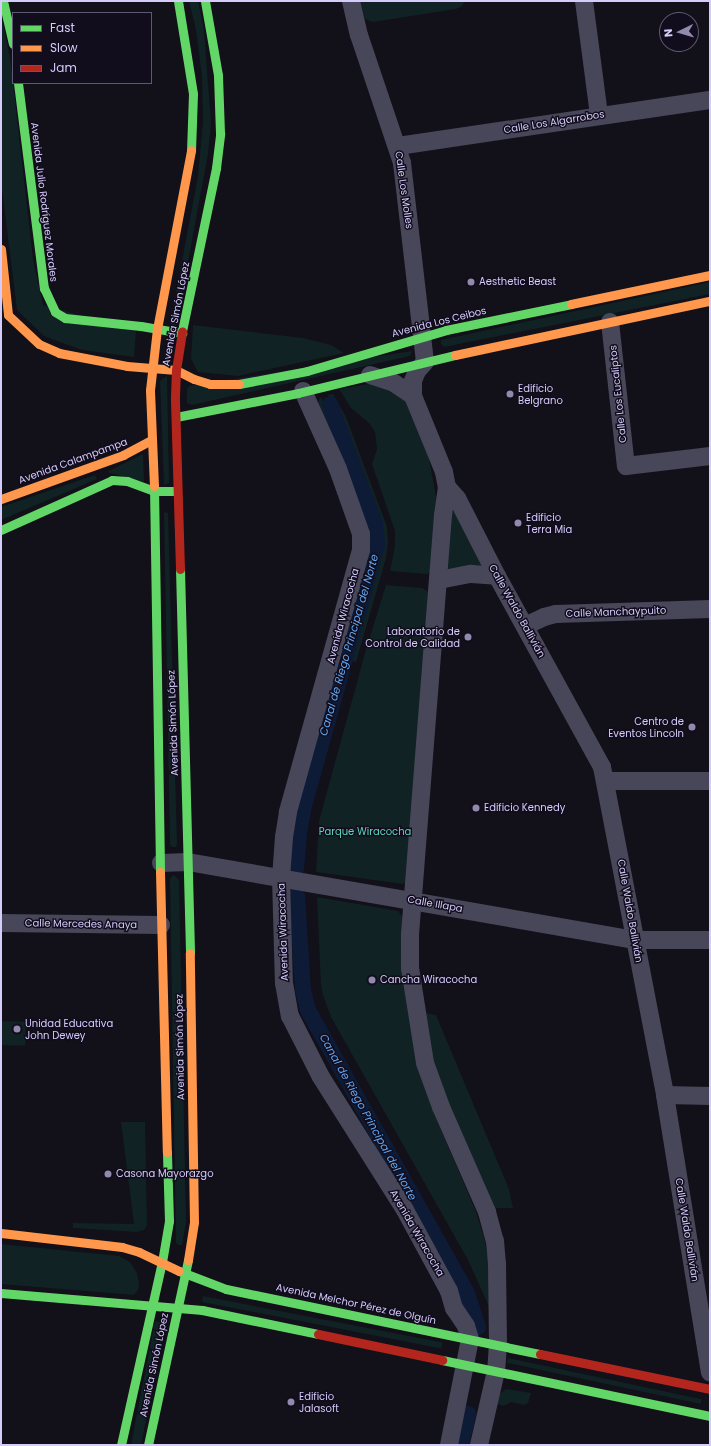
<!DOCTYPE html>
<meta charset="utf-8">
<style>
body{margin:0}
#map{position:relative;width:711px;height:1446px;overflow:hidden;background:#121018;font-family:Poppins,sans-serif}
div>[style]{position:absolute}
.green>*{inset:0;background:#112224;transform-origin:0 0}
.canal>*{height:16px;margin:-8px;padding:0 8px;transform-origin:8px;border-radius:8px;background:#0e1b37}
.street>*{height:18px;margin:-9px;padding:0 9px;transform-origin:9px;border-radius:9px;background:#484659}
.fast>*{height:9px;margin:-4.5px;padding:0 4.5px;transform-origin:4.5px;border-radius:4.5px;background:#63d668}
.slow>*{height:9px;margin:-4.5px;padding:0 4.5px;transform-origin:4.5px;border-radius:4.5px;background:#ff974d}
.jam>*{height:9px;margin:-4.5px;padding:0 4.5px;transform-origin:4.5px;border-radius:4.5px;background:#b3261e}
.dots>*{width:11px;height:11px;translate:-50% -50%;box-sizing:border-box;border:2px solid #110d1c;border-radius:50%}
span{translate:-50% -50%;white-space:nowrap;text-align:center;line-height:1.15;-webkit-text-stroke:3px #110d1c;paint-order:stroke}
.street-label{font-size:10px;color:#d5ccfb}
.poi-label{font-size:10px;color:#d5ccfb}
.left{translate:0 -50%;text-align:left}
.right{translate:-100% -50%;text-align:right}
.park-label{font-size:10px;color:#5fd4be}
.water-label{font-size:11px;color:#63a7f3;font-style:italic}
.frame{position:absolute;inset:0;border:2px solid #d5ccfb;pointer-events:none}
.legend{position:absolute;left:12px;top:12px;width:140px;height:72px;box-sizing:border-box;background:#110d1c;border:1px solid #5f5975;margin:0;padding:5px 7px;list-style:none;font-size:12px;color:#d5ccfb}
.legend li{display:flex;align-items:center;gap:8px;height:20px}
.legend b{width:20px;border:1px solid #5f5975}
.north{position:absolute;left:659px;top:12px;width:40px;height:40px;box-sizing:border-box;background:#110d1c;border:1px solid #5f5975;border-radius:50%;rotate:265deg;font-size:11px;font-weight:700;line-height:16px;text-align:center;color:#d5ccfb}
.north::after{content:'';display:block;margin:auto;width:14px;height:18px;background:#918aac;clip-path:polygon(50% 0,100% 100%,50% 72%,0 100%)}
</style>
<div id="map">
<div class="green">
<div style="clip-path:polygon(189px 1px,198px 1px,204px 30px,211px 124px,208px 154px,176px 326px,170px 325px,198px 176px,203px 121px,202px 76px,196px 30px)"></div>
<div style="clip-path:polygon(360px 1px,465px 1px,462px 6px,456px 9px,373px 22px,365px 19px)"></div>
<div style="clip-path:polygon(1px 15px,10px 57px,33px 259px,43px 305px,136px 331px,134px 357px,82px 350px,44px 336px,17px 310px,1px 181px)"></div>
<div style="clip-path:polygon(710px 282px,710px 294px,444px 347px,441px 344px,441px 340px)"></div>
<div style="clip-path:polygon(193px 325px,303px 338px,331px 345px,344px 353px,238px 376px,198px 372px,191px 359px)"></div>
<div style="clip-path:polygon(412px 351px,410px 356px,192px 405px,187px 403px,187px 389px,189px 386px)"></div>
<div style="clip-path:polygon(167px 376px,169px 483px,164px 485px,160px 381px)"></div>
<div style="clip-path:polygon(375px 383px,405px 398px,419px 429px,429px 459px,436px 497px,437px 511px,432px 571px,427px 574px,390px 571px,395px 546px,395px 531px,372px 464px,377px 449px,375px 432px,369px 423px,351px 408px,339px 389px)"></div>
<div style="clip-path:polygon(333px 394px,346px 417px,387px 527px,388px 542px,386px 558px,356px 662px,352px 661px,380px 559px,382px 542px,381px 529px,328px 395px)"></div>
<div style="clip-path:polygon(321px 397px,372px 529px,373px 542px,342px 659px,337px 657px,364px 555px,318px 402px)"></div>
<div style="clip-path:polygon(143px 454px,144px 482px,107px 472px)"></div>
<div style="clip-path:polygon(95px 475px,97px 479px,1px 520px,1px 507px)"></div>
<div style="clip-path:polygon(451px 511px,456px 512px,484px 564px,481px 568px,446px 570px)"></div>
<div style="clip-path:polygon(164px 512px,168px 513px,177px 844px,176px 847px,172px 847px,170px 844px)"></div>
<div style="clip-path:polygon(386px 585px,422px 588px,428px 592px,410px 877px,403px 884px,316px 872px,319px 821px,365px 653px)"></div>
<div style="clip-path:polygon(174px 875px,179px 880px,186px 1222px,182px 1245px,179px 1245px,176px 1243px,170px 880px,171px 877px)"></div>
<div style="clip-path:polygon(317px 897px,398px 911px,404px 919px,435px 1115px,476px 1212px,485px 1241px,489px 1265px,490px 1309px,468px 1260px,331px 1017px,323px 995px,321px 985px)"></div>
<div style="clip-path:polygon(426px 1013px,436px 1015px,509px 1189px,513px 1208px,495px 1208px,461px 1137px,436px 1069px,429px 1044px)"></div>
<div style="left:1px;top:1021px;width:25px;height:24px;rotate:2deg"></div>
<div style="clip-path:polygon(121px 1122px,145px 1122px,147px 1225px,144px 1230px,137px 1232px,73px 1228px,73px 1223px,134px 1224px)"></div>
<div style="clip-path:polygon(1px 1244px,119px 1256px,130px 1262px,137px 1273px,139px 1283px,138px 1290px,134px 1295px,1px 1284px)"></div>
<div style="left:203px;top:1296px;width:244px;height:6px;rotate:11deg"></div>
<div style="left:155px;top:1321px;width:10px;height:127px;rotate:11deg"></div>
<div style="left:508px;top:1358px;width:198px;height:5px;rotate:12deg"></div>
<div style="clip-path:polygon(506px 1389px,531px 1393px,528px 1403px,524px 1405px,511px 1402px,504px 1406px,495px 1403px,496px 1397px)"></div>
</div>
<div class="canal">
<div style="left:296px;top:869px;width:36px;rotate:-85deg"></div>
<div style="left:299px;top:833px;width:27px;rotate:-80deg"></div>
<div style="left:304px;top:806px;width:271px;rotate:-74.4deg"></div>
<div style="left:377px;top:545px;width:21px;rotate:-95deg"></div>
<div style="left:375px;top:524px;width:128px;rotate:-110.6deg"></div>
<div style="left:297px;top:895px;width:95px;rotate:86.4deg"></div>
<div style="left:303px;top:990px;width:21px;rotate:76deg"></div>
<div style="left:308px;top:1010px;width:325px;rotate:60.7deg"></div>
<div style="left:467px;top:1293px;width:36px;rotate:72deg"></div>
<div style="left:461px;top:1445px;width:32px;rotate:-77deg"></div>
</div>
<div class="street">
<div style="left:351px;top:1px;width:35px;rotate:77deg"></div>
<div style="left:359px;top:35px;width:135px;rotate:71.4deg"></div>
<div style="left:402px;top:163px;width:200px;rotate:83.4deg"></div>
<div style="left:425px;top:362px;width:12px;rotate:132deg"></div>
<div style="left:417px;top:371px;width:11px;rotate:112deg"></div>
<div style="left:413px;top:381px;width:15px;rotate:90deg"></div>
<div style="left:413px;top:396px;width:82px;rotate:67.8deg"></div>
<div style="left:444px;top:472px;width:15px;rotate:79deg"></div>
<div style="left:447px;top:487px;width:28px;rotate:98deg"></div>
<div style="left:443px;top:515px;width:421px;rotate:94.5deg"></div>
<div style="left:410px;top:935px;width:33px;rotate:90deg"></div>
<div style="left:410px;top:968px;width:96px;rotate:81deg"></div>
<div style="left:425px;top:1063px;width:47px;rotate:70deg"></div>
<div style="left:441px;top:1107px;width:115px;rotate:66.3deg"></div>
<div style="left:487px;top:1212px;width:30px;rotate:75deg"></div>
<div style="left:495px;top:1241px;width:23px;rotate:85deg"></div>
<div style="left:497px;top:1264px;width:80px;rotate:89.3deg"></div>
<div style="left:498px;top:1344px;width:27px;rotate:94deg"></div>
<div style="left:496px;top:1371px;width:76px;rotate:102.9deg"></div>
<div style="left:584px;top:1px;width:115px;rotate:82.5deg"></div>
<div style="left:398px;top:146px;width:315px;rotate:-8.4deg"></div>
<div style="left:610px;top:322px;width:145px;rotate:83.7deg"></div>
<div style="left:626px;top:466px;width:85px;rotate:-6.8deg"></div>
<div style="left:370px;top:375px;width:25px;rotate:18deg"></div>
<div style="left:394px;top:383px;width:23px;rotate:34deg"></div>
<div style="left:303px;top:391px;width:85px;rotate:65.8deg"></div>
<div style="left:338px;top:469px;width:69px;rotate:70.5deg"></div>
<div style="left:361px;top:534px;width:16px;rotate:90deg"></div>
<div style="left:361px;top:550px;width:272px;rotate:105.6deg"></div>
<div style="left:288px;top:812px;width:25px;rotate:99deg"></div>
<div style="left:284px;top:837px;width:41px;rotate:94.2deg"></div>
<div style="left:281px;top:878px;width:105px;rotate:88.4deg"></div>
<div style="left:284px;top:983px;width:34px;rotate:80deg"></div>
<div style="left:290px;top:1016px;width:68px;rotate:63.1deg"></div>
<div style="left:321px;top:1077px;width:157px;rotate:57.7deg"></div>
<div style="left:405px;top:1210px;width:92px;rotate:61.5deg"></div>
<div style="left:449px;top:1291px;width:18px;rotate:74deg"></div>
<div style="left:454px;top:1308px;width:22px;rotate:56deg"></div>
<div style="left:466px;top:1326px;width:14px;rotate:73deg"></div>
<div style="left:470px;top:1339px;width:108px;rotate:101.2deg"></div>
<div style="left:447px;top:487px;width:15px;rotate:48deg"></div>
<div style="left:457px;top:498px;width:88px;rotate:62.9deg"></div>
<div style="left:497px;top:576px;width:218px;rotate:61.2deg"></div>
<div style="left:602px;top:767px;width:334px;rotate:79.1deg"></div>
<div style="left:665px;top:1095px;width:281px;rotate:80.8deg"></div>
<div style="left:439px;top:580px;width:33px;rotate:-11deg"></div>
<div style="left:471px;top:574px;width:26px;rotate:4deg"></div>
<div style="left:525px;top:626px;width:21px;rotate:-25deg"></div>
<div style="left:544px;top:617px;width:12px;rotate:-14deg"></div>
<div style="left:556px;top:614px;width:154px;rotate:-1.9deg"></div>
<div style="left:606px;top:781px;width:104px"></div>
<div style="left:161px;top:863px;width:27px;rotate:-2deg"></div>
<div style="left:188px;top:862px;width:454px;rotate:9.9deg"></div>
<div style="left:635px;top:940px;width:75px"></div>
<div style="left:1px;top:923px;width:160px;rotate:0.7deg"></div>
<div style="left:665px;top:1095px;width:45px;rotate:1.3deg"></div>
</div>
<div class="fast">
<div style="left:3px;top:1px;width:44px;rotate:76.9deg"></div>
<div style="left:178px;top:1px;width:94px;rotate:80.8deg"></div>
<div style="left:193px;top:94px;width:56px;rotate:92deg"></div>
<div style="left:18px;top:83px;width:207px;rotate:82.8deg"></div>
<div style="left:44px;top:288px;width:26px;rotate:65deg"></div>
<div style="left:55px;top:312px;width:12px;rotate:31deg"></div>
<div style="left:65px;top:318px;width:76px;rotate:6deg"></div>
<div style="left:141px;top:326px;width:42px;rotate:9.7deg"></div>
<div style="left:182px;top:331px;width:167px;rotate:-78.2deg"></div>
<div style="left:216px;top:168px;width:35px;rotate:-83deg"></div>
<div style="left:220px;top:133px;width:58px;rotate:-92deg"></div>
<div style="left:218px;top:75px;width:75px;rotate:-100deg"></div>
<div style="left:239px;top:384px;width:69px;rotate:-10.8deg"></div>
<div style="left:307px;top:371px;width:145px;rotate:-16.4deg"></div>
<div style="left:446px;top:330px;width:128px;rotate:-11.7deg"></div>
<div style="left:176px;top:417px;width:124px;rotate:-11.1deg"></div>
<div style="left:298px;top:393px;width:162px;rotate:-13.6deg"></div>
<div style="left:154px;top:486px;width:386px;rotate:89.1deg"></div>
<div style="left:1px;top:530px;width:122px;rotate:-24.2deg"></div>
<div style="left:112px;top:480px;width:15px;rotate:4deg"></div>
<div style="left:127px;top:481px;width:29px;rotate:20deg"></div>
<div style="left:154px;top:491px;width:23px"></div>
<div style="left:180px;top:569px;width:384px;rotate:88.5deg"></div>
<div style="left:179px;top:1271px;width:50px;rotate:21deg"></div>
<div style="left:226px;top:1289px;width:321px;rotate:11.7deg"></div>
<div style="left:1px;top:1293px;width:202px;rotate:4.8deg"></div>
<div style="left:202px;top:1310px;width:118px;rotate:11.7deg"></div>
<div style="left:442px;top:1360px;width:274px;rotate:11.8deg"></div>
<div style="left:121px;top:1445px;width:188px;rotate:-77.4deg"></div>
<div style="left:162px;top:1262px;width:42px;rotate:-80.3deg"></div>
<div style="left:169px;top:1221px;width:69px;rotate:-91.7deg"></div>
<div style="left:148px;top:1445px;width:189px;rotate:-77.8deg"></div>
</div>
<div class="slow">
<div style="left:1px;top:249px;width:66px;rotate:83.9deg"></div>
<div style="left:8px;top:315px;width:42px;rotate:43.1deg"></div>
<div style="left:39px;top:344px;width:22px;rotate:24deg"></div>
<div style="left:59px;top:353px;width:69px;rotate:10.8deg"></div>
<div style="left:127px;top:366px;width:49px;rotate:4.7deg"></div>
<div style="left:176px;top:370px;width:20px;rotate:27deg"></div>
<div style="left:194px;top:379px;width:17px;rotate:17deg"></div>
<div style="left:210px;top:384px;width:29px"></div>
<div style="left:571px;top:304px;width:142px;rotate:-11.8deg"></div>
<div style="left:455px;top:355px;width:261px;rotate:-12deg"></div>
<div style="left:154px;top:486px;width:96px;rotate:-92.4deg"></div>
<div style="left:150px;top:390px;width:61px;rotate:-83.5deg"></div>
<div style="left:157px;top:329px;width:182px;rotate:-79.2deg"></div>
<div style="left:1px;top:499px;width:130px;rotate:-19.8deg"></div>
<div style="left:123px;top:455px;width:32px;rotate:-28deg"></div>
<div style="left:160px;top:872px;width:280px;rotate:88.6deg"></div>
<div style="left:1px;top:1233px;width:122px;rotate:6.6deg"></div>
<div style="left:122px;top:1247px;width:18px;rotate:16deg"></div>
<div style="left:139px;top:1252px;width:44px;rotate:25.4deg"></div>
<div style="left:188px;top:1260px;width:38px;rotate:-81deg"></div>
<div style="left:194px;top:1222px;width:269px;rotate:-90.9deg"></div>
</div>
<div class="jam">
<div style="left:180px;top:569px;width:172px;rotate:-91.7deg"></div>
<div style="left:175px;top:397px;width:27px;rotate:-88deg"></div>
<div style="left:176px;top:370px;width:39px;rotate:-81deg"></div>
<div style="left:318px;top:1334px;width:127px;rotate:11.8deg"></div>
<div style="left:540px;top:1354px;width:174px;rotate:11.6deg"></div>
</div>
<div class="dots">
<div style="left:471px;top:282px;background:#918aac"></div>
<div style="left:510px;top:394px;background:#918aac"></div>
<div style="left:518px;top:523px;background:#918aac"></div>
<div style="left:468px;top:637px;background:#918aac"></div>
<div style="left:692px;top:727px;background:#918aac"></div>
<div style="left:476px;top:808px;background:#918aac"></div>
<div style="left:372px;top:980px;background:#918aac"></div>
<div style="left:17px;top:1029px;background:#918aac"></div>
<div style="left:108px;top:1174px;background:#918aac"></div>
<div style="left:291px;top:1402px;background:#918aac"></div>
</div>
<div class="street-label">
<span style="left:554px;top:122px;rotate:-9deg">Calle Los Algarrobos</span>
<span style="left:404px;top:190px;rotate:82deg">Calle Los Molles</span>
<span style="left:44px;top:202px;rotate:83deg">Avenida Julio Rodríguez Morales</span>
<span style="left:176px;top:314px;rotate:-79deg">Avenida Simón López</span>
<span style="left:439px;top:322px;rotate:-14deg">Avenida Los Ceibos</span>
<span style="left:618px;top:394px;rotate:-96deg">Calle Los Eucaliptos</span>
<span style="left:73px;top:461px;rotate:-20deg">Avenida Calampampa</span>
<span style="left:517px;top:611px;rotate:61deg">Calle Waldo Ballivián</span>
<span style="left:616px;top:612px;rotate:-2deg">Calle Manchaypuito</span>
<span style="left:343px;top:616px;rotate:-75deg">Avenida Wiracocha</span>
<span style="left:173px;top:723px;rotate:-92deg">Avenida Simón López</span>
<span style="left:435px;top:904px;rotate:10deg">Calle Illapa</span>
<span style="left:630px;top:911px;rotate:80deg">Calle Waldo Ballivián</span>
<span style="left:81px;top:924px;rotate:1deg">Calle Mercedes Anaya</span>
<span style="left:283px;top:932px;rotate:-92deg">Avenida Wiracocha</span>
<span style="left:180px;top:1047px;rotate:-91deg">Avenida Simón López</span>
<span style="left:687px;top:1230px;rotate:81deg">Calle Waldo Ballivián</span>
<span style="left:417px;top:1233px;rotate:60deg">Avenida Wiracocha</span>
<span style="left:356px;top:1304px;rotate:12deg">Avenida Melchor Pérez de Olguín</span>
<span style="left:154px;top:1365px;rotate:-78deg">Avenida Simón López</span>
</div>
<div class="poi-label">
<span class="left" style="left:479px;top:282px">Aesthetic Beast</span>
<span class="left" style="left:518px;top:394px">Edificio<br>Belgrano</span>
<span class="left" style="left:526px;top:523px">Edificio<br>Terra Mia</span>
<span class="right" style="left:460px;top:637px">Laboratorio de<br>Control de Calidad</span>
<span class="right" style="left:684px;top:727px">Centro de<br>Eventos Lincoln</span>
<span class="left" style="left:484px;top:808px">Edificio Kennedy</span>
<span class="left" style="left:380px;top:980px">Cancha Wiracocha</span>
<span class="left" style="left:25px;top:1029px">Unidad Educativa<br>John Dewey</span>
<span class="left" style="left:116px;top:1174px">Casona Mayorazgo</span>
<span class="left" style="left:299px;top:1402px">Edificio<br>Jalasoft</span>
</div>
<div class="park-label">
<span style="left:365px;top:832px">Parque Wiracocha</span>
</div>
<div class="water-label">
<span style="left:349px;top:645px;rotate:-74deg">Canal de Riego Principal del Norte</span>
<span style="left:368px;top:1117px;rotate:61deg">Canal de Riego Principal del Norte</span>
</div>
<div class="frame"></div>
<ul class="legend">
<li><b style="height:5px;background:#63d668"></b>Fast</li>
<li><b style="height:5px;background:#ff974d"></b>Slow</li>
<li><b style="height:5px;background:#b3261e"></b>Jam</li>
</ul>
<div class="north">N</div>
</div>
